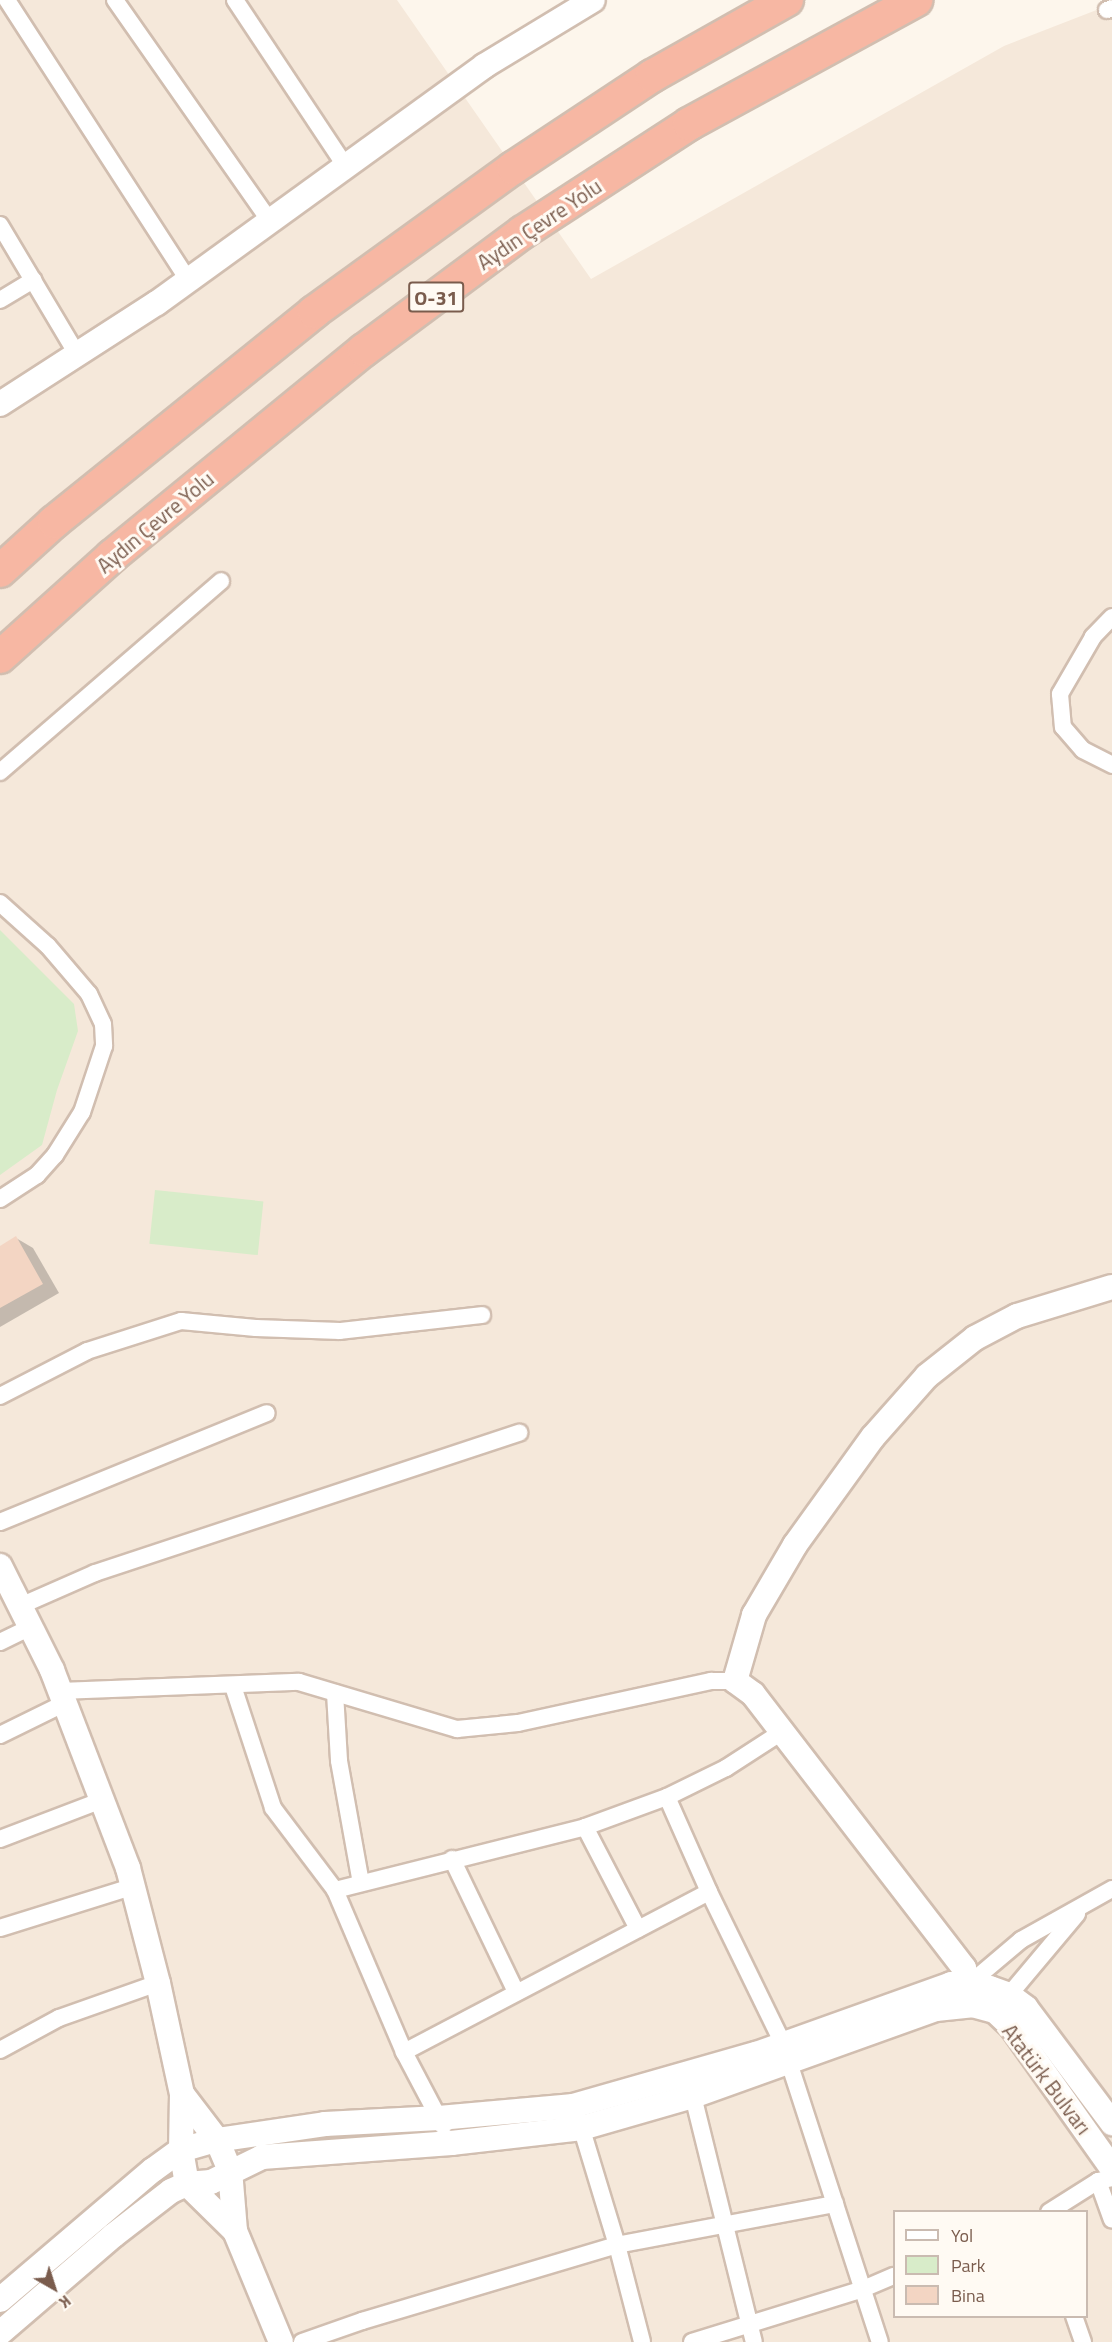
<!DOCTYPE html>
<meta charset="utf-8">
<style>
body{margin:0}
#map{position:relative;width:1112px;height:2342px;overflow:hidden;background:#fdf6ec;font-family:"Titillium Web",sans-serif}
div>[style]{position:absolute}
.residential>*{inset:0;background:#f5e8da}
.green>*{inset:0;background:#d8ecc9;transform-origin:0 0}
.shadow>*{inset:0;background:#0003}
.building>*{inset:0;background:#f3d5c3}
.roads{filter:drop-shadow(2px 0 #d1beb0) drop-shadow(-2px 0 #d1beb0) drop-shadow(0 2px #d1beb0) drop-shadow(0 -2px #d1beb0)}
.street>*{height:16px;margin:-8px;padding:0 8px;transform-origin:8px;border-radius:8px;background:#fff}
.secondary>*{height:24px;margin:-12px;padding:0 12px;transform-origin:12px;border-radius:12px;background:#fff}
.highway>*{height:32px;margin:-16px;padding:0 16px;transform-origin:16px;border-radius:16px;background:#f7b7a3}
span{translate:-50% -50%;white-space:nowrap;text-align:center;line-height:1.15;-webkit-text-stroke:6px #fffaf3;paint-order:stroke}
.shield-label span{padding:2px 4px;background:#fffaf3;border:2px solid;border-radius:4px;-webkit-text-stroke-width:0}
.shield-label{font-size:20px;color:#7a5c4d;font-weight:700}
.street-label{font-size:21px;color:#7a5c4d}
.legend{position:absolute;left:893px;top:2210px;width:195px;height:108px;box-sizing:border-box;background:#fffaf3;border:2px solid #cabbb1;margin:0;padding:8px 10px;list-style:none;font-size:18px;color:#7a5c4d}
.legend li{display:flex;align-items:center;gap:12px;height:30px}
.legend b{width:30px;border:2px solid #cabbb1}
.north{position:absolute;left:24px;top:2258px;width:60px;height:60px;-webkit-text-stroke:4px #fffaf3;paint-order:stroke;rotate:141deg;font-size:16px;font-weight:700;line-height:24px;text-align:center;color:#7a5c4d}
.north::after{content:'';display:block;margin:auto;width:21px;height:27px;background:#7a5c4d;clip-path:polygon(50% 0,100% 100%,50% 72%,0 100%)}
</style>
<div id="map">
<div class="residential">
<div style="clip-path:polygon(evenodd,0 0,397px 0,591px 279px,1004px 46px,1112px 4px,1112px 2342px,0 2342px,0 0,894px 2212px,1086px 2212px,1086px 2316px,894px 2316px,894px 2212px)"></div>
</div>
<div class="green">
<div style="clip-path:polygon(0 930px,74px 1004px,78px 1031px,57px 1090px,42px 1145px,0 1175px)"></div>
<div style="left:155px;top:1190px;width:109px;height:54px;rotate:6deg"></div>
</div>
<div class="shadow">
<div style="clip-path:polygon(16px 1238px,33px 1248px,59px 1293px,0 1327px,0 1247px)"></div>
</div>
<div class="building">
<div style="clip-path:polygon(16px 1236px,43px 1284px,0 1308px,0 1246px)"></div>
</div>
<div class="roads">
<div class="street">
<div style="left:7px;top:0;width:333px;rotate:57.1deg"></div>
<div style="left:115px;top:0;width:270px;rotate:55deg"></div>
<div style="left:235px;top:0;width:201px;rotate:56.4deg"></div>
<div style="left:1107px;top:10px;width:5px;rotate:-22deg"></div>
<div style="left:0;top:225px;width:150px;rotate:59.2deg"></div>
<div style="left:0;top:300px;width:39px;rotate:-31deg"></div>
<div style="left:1112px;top:617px;width:28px;rotate:134deg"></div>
<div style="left:1093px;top:637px;width:66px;rotate:120.1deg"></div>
<div style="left:1060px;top:694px;width:33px;rotate:85deg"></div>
<div style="left:1063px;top:727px;width:30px;rotate:49deg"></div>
<div style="left:1083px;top:750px;width:33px;rotate:27deg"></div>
<div style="left:0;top:772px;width:292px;rotate:-40.8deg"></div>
<div style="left:0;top:903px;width:64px;rotate:41.9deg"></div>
<div style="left:48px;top:946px;width:63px;rotate:49.5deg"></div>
<div style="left:89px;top:994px;width:33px;rotate:65deg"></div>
<div style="left:103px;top:1024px;width:22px;rotate:87deg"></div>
<div style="left:104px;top:1046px;width:70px;rotate:108.4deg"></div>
<div style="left:82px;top:1112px;width:51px;rotate:122.1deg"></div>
<div style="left:55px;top:1155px;width:27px;rotate:132deg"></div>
<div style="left:37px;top:1175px;width:44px;rotate:147deg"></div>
<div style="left:0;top:1396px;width:98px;rotate:-27.3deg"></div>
<div style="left:87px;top:1351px;width:99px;rotate:-17.7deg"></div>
<div style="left:181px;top:1321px;width:75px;rotate:5.3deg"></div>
<div style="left:256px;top:1328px;width:84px;rotate:2deg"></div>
<div style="left:340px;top:1331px;width:143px;rotate:-6.4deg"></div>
<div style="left:0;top:1522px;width:288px;rotate:-22.2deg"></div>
<div style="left:20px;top:1606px;width:82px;rotate:-23.7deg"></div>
<div style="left:95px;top:1573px;width:447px;rotate:-18.3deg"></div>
<div style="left:0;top:1642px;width:34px;rotate:-26deg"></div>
<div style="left:233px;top:1686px;width:128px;rotate:71.8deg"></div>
<div style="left:273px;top:1808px;width:103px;rotate:52.9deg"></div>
<div style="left:335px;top:1890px;width:176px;rotate:66.9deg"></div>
<div style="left:404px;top:2052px;width:84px;rotate:62.2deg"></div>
<div style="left:60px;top:1691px;width:239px;rotate:-2.2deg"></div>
<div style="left:299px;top:1682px;width:165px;rotate:16.6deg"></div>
<div style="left:457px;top:1729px;width:61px;rotate:-5.6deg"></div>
<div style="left:518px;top:1723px;width:198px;rotate:-12.3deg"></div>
<div style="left:711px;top:1681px;width:24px"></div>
<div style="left:335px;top:1693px;width:68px;rotate:86.6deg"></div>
<div style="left:339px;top:1761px;width:124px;rotate:79.8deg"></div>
<div style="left:0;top:1735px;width:72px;rotate:-26.2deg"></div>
<div style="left:667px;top:1797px;width:104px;rotate:66.1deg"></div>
<div style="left:709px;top:1892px;width:169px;rotate:64deg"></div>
<div style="left:783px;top:2044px;width:313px;rotate:72deg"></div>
<div style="left:585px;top:1827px;width:115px;rotate:62.5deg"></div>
<div style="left:0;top:1839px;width:109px;rotate:-20.9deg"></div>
<div style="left:452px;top:1859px;width:148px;rotate:64.3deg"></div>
<div style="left:335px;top:1890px;width:258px;rotate:-14.1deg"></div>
<div style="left:585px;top:1827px;width:87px;rotate:-20.1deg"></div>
<div style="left:667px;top:1797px;width:66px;rotate:-26.2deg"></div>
<div style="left:726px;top:1768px;width:64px;rotate:-32.9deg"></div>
<div style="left:0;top:1928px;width:138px;rotate:-17.3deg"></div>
<div style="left:969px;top:1984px;width:68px;rotate:-40.2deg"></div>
<div style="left:1021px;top:1940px;width:104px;rotate:-29.3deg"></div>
<div style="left:1009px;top:1995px;width:106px;rotate:-50deg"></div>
<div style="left:0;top:2050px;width:67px;rotate:-28.5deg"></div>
<div style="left:59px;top:2018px;width:105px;rotate:-19.5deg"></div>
<div style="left:404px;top:2052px;width:344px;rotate:-27.7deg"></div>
<div style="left:693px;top:2096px;width:253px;rotate:76.1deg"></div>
<div style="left:579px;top:2120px;width:131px;rotate:73.1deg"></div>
<div style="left:617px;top:2245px;width:100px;rotate:75.5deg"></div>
<div style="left:1098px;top:2181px;width:41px;rotate:70.3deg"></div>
<div style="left:1049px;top:2212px;width:58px;rotate:-32.3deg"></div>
<div style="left:1098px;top:2181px;width:14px;rotate:-12deg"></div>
<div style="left:1074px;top:2316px;width:28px;rotate:71deg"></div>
<div style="left:302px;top:2342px;width:64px;rotate:-19.3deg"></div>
<div style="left:362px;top:2321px;width:266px;rotate:-16.6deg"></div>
<div style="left:617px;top:2245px;width:222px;rotate:-10.7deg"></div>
<div style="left:692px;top:2342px;width:179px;rotate:-17.2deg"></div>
<div style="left:863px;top:2289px;width:34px;rotate:-23deg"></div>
</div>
<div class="secondary">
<div style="left:0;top:404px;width:187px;rotate:-32.8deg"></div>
<div style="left:157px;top:303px;width:404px;rotate:-35.9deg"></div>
<div style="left:484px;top:66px;width:127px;rotate:-31.2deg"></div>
<div style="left:0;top:1566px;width:116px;rotate:63.4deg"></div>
<div style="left:52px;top:1670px;width:212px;rotate:69deg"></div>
<div style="left:128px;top:1868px;width:119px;rotate:75.4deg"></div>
<div style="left:158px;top:1983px;width:114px;rotate:77.8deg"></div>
<div style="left:182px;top:2094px;width:56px;rotate:91deg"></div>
<div style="left:181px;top:2150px;width:35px;rotate:80deg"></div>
<div style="left:187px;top:2184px;width:67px;rotate:44.4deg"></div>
<div style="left:971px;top:1999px;width:32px;rotate:-103deg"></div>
<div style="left:964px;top:1968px;width:346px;rotate:-127.6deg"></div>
<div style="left:753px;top:1694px;width:22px;rotate:-144deg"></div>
<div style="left:735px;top:1681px;width:69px;rotate:-73.9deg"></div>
<div style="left:754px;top:1615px;width:81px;rotate:-59.6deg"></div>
<div style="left:795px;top:1545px;width:133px;rotate:-54.2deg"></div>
<div style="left:873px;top:1437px;width:81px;rotate:-48.5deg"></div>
<div style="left:927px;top:1376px;width:61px;rotate:-38.4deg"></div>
<div style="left:975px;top:1338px;width:47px;rotate:-27.6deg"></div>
<div style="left:1017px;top:1316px;width:99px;rotate:-17deg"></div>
<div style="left:182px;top:2094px;width:58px;rotate:52.7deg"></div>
<div style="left:217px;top:2140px;width:33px;rotate:67deg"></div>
<div style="left:230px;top:2170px;width:61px;rotate:85.3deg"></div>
<div style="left:235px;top:2231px;width:120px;rotate:67.5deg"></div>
<div style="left:0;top:2300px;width:201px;rotate:-40.4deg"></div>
<div style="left:153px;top:2170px;width:34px;rotate:-36deg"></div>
<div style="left:181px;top:2150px;width:37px;rotate:-16deg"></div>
<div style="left:217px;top:2140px;width:109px;rotate:-8.4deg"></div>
<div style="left:325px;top:2124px;width:114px;rotate:-3deg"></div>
<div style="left:439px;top:2118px;width:135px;rotate:-5.1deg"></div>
<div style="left:573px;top:2106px;width:190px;rotate:-15.9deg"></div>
<div style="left:756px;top:2054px;width:207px;rotate:-19.7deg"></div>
<div style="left:951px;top:1984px;width:18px"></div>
<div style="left:969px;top:1984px;width:21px;rotate:11deg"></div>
<div style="left:990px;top:1988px;width:20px;rotate:20deg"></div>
<div style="left:1009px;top:1995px;width:21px;rotate:37deg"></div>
<div style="left:1026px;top:2008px;width:144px;rotate:53.2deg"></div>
<div style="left:0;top:2333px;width:150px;rotate:-40.7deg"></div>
<div style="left:114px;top:2235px;width:72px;rotate:-37.7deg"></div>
<div style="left:171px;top:2191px;width:17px;rotate:-24deg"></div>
<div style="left:187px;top:2184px;width:24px;rotate:-5deg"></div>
<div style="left:211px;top:2182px;width:57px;rotate:-26.1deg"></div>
<div style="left:262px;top:2157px;width:190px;rotate:-4.2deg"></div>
<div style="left:451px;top:2143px;width:132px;rotate:-6.5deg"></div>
<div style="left:582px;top:2128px;width:116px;rotate:-16.1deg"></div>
<div style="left:693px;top:2096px;width:258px;rotate:-19.7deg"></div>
<div style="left:936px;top:2009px;width:36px;rotate:-6deg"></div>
<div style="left:972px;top:2005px;width:24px;rotate:15deg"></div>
<div style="left:995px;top:2011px;width:23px;rotate:43deg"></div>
<div style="left:1012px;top:2027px;width:173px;rotate:54.7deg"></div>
</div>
<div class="highway">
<div style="left:0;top:571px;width:73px;rotate:-42.2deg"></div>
<div style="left:54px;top:522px;width:334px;rotate:-38.9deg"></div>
<div style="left:314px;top:312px;width:246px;rotate:-35.9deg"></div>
<div style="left:513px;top:168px;width:167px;rotate:-33.5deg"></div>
<div style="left:652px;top:76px;width:155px;rotate:-29.4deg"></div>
<div style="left:0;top:657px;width:151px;rotate:-42deg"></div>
<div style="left:112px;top:556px;width:325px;rotate:-39.3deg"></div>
<div style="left:364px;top:350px;width:198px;rotate:-36.6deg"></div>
<div style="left:523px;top:232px;width:198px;rotate:-33deg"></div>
<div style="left:689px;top:124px;width:259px;rotate:-28.6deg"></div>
</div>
</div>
<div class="shield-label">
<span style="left:436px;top:297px">O-31</span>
</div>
<div class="street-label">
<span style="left:539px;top:224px;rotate:-34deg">Aydın Çevre Yolu</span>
<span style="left:155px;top:522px;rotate:-40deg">Aydın Çevre Yolu</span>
<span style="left:1047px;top:2079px;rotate:53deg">Atatürk Bulvarı</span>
</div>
<ul class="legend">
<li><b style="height:8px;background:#fff"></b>Yol</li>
<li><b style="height:16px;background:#d8ecc9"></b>Park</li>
<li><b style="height:16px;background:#f3d5c3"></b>Bina</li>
</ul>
<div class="north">K</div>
</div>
